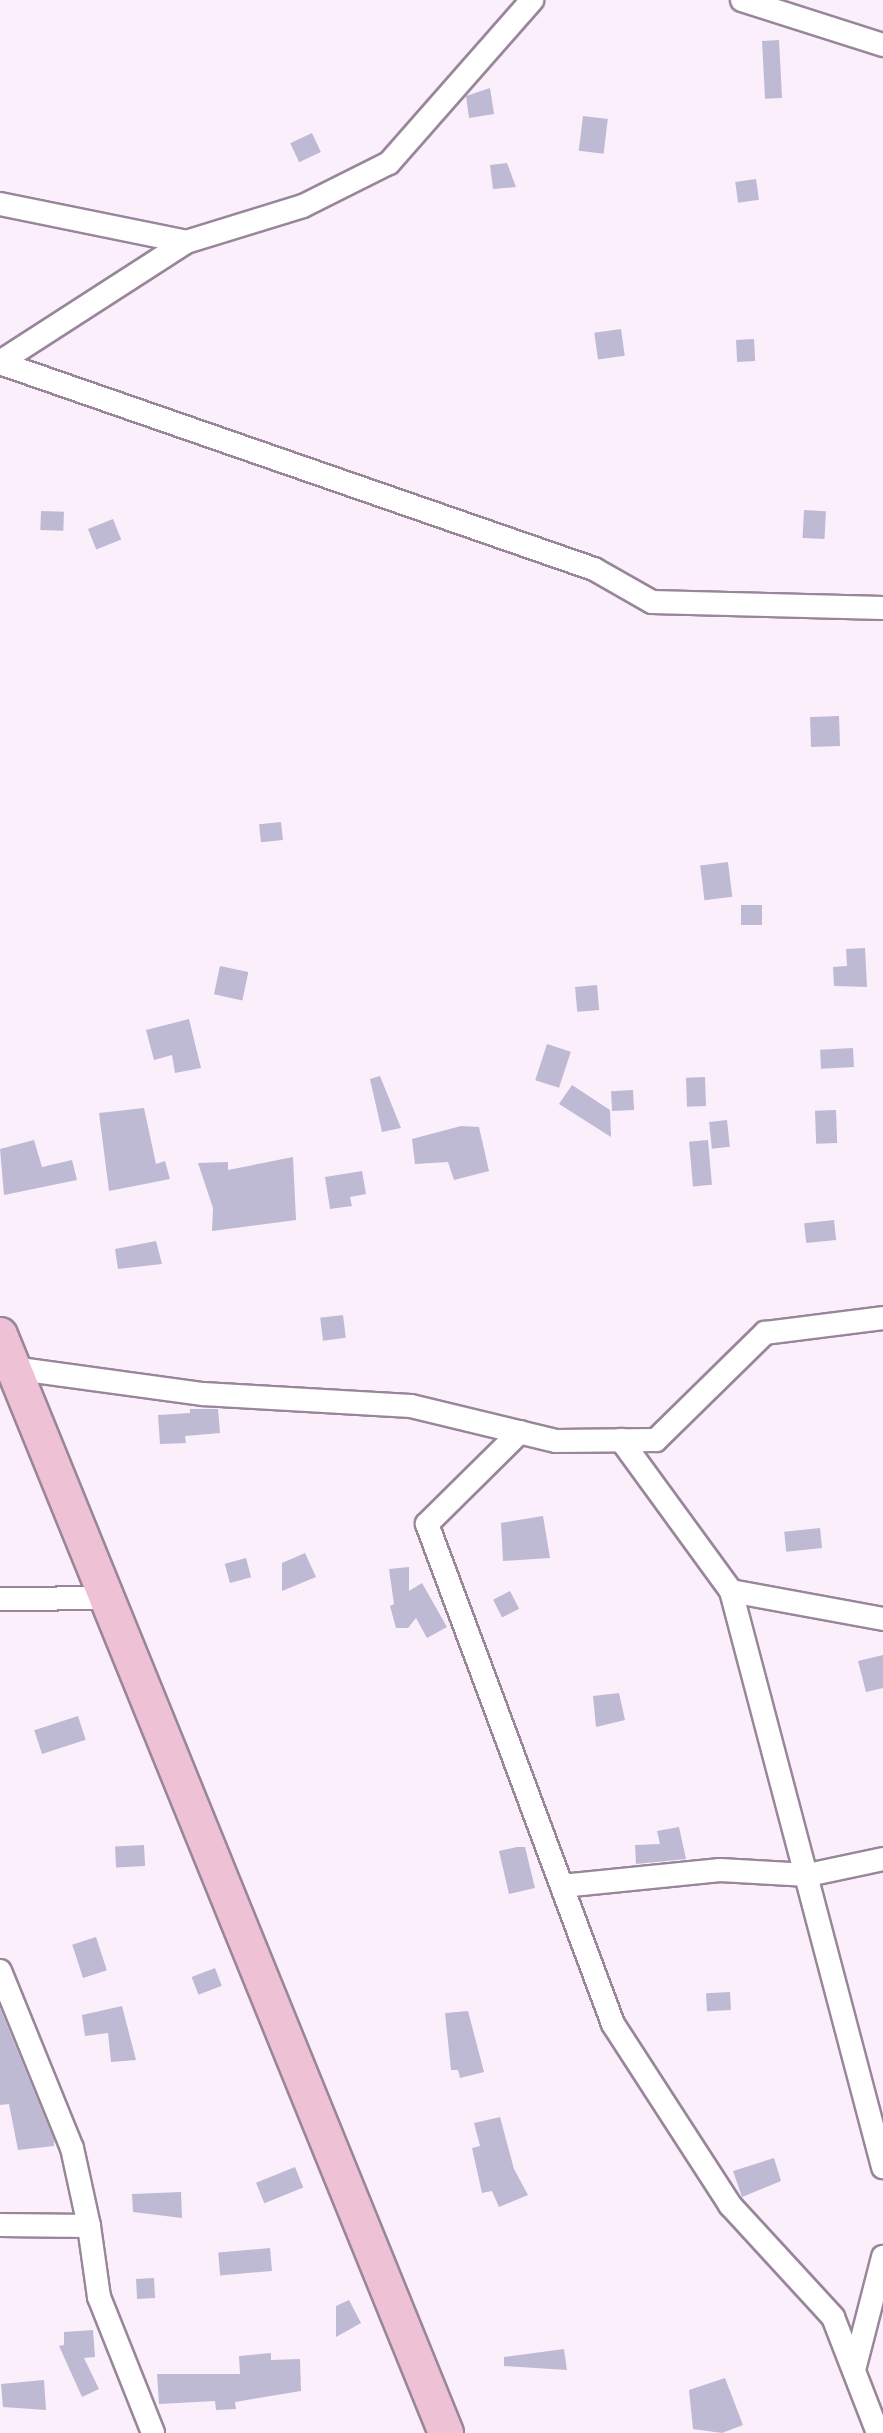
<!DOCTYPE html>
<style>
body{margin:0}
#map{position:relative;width:883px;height:2433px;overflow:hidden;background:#fbeffc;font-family:"Work Sans",sans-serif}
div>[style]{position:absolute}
.building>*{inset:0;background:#bebad4;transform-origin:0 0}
.roads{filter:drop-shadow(2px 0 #99869b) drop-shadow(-2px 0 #99869b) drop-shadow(0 2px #99869b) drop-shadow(0 -2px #99869b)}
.street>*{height:22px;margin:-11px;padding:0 11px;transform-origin:11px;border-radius:11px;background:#fff}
.primary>*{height:34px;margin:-17px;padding:0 17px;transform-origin:17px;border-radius:17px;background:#eec2d4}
span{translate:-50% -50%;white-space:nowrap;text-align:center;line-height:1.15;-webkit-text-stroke:7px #fff;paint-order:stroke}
</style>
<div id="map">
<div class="building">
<div style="left:779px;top:40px;width:58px;height:17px;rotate:87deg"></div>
<div style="clip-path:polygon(490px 88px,494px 114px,469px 118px,466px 96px)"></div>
<div style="left:583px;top:116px;width:25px;height:35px;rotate:7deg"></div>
<div style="left:312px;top:133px;width:21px;height:24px;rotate:65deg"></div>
<div style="clip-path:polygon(507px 163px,516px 187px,493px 189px,490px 165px)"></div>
<div style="left:756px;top:179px;width:21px;height:21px;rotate:82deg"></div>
<div style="left:621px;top:329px;width:27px;height:27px;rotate:82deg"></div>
<div style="left:754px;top:339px;width:22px;height:18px;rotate:87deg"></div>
<div style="left:804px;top:510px;width:22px;height:28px;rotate:3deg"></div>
<div style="left:41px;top:511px;width:23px;height:19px;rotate:2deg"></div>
<div style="left:113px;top:519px;width:22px;height:27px;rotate:68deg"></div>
<div style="left:839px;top:716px;width:30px;height:29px;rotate:88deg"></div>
<div style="left:281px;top:822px;width:18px;height:22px;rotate:84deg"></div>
<div style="left:728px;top:862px;width:35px;height:28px;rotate:83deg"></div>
<div style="left:741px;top:905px;width:21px;height:20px"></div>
<div style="clip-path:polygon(865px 948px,867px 987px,834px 986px,833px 967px,847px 966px,846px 949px)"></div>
<div style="left:220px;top:966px;width:29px;height:29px;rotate:12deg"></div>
<div style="left:597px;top:985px;width:25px;height:22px;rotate:85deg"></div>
<div style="clip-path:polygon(189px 1019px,201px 1068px,175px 1073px,172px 1055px,154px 1060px,146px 1030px)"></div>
<div style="left:547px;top:1044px;width:25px;height:38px;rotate:18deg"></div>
<div style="left:853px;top:1048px;width:19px;height:33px;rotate:87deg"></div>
<div style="clip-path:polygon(380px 1076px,401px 1128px,382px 1132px,370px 1079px)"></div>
<div style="left:705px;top:1077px;width:29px;height:19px;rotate:88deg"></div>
<div style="clip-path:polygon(572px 1085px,610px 1110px,611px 1137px,559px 1104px)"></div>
<div style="left:633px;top:1090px;width:20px;height:22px;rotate:87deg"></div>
<div style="clip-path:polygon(144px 1108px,156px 1164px,165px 1161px,170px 1179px,109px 1191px,99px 1113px)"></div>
<div style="left:836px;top:1110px;width:33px;height:21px;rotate:88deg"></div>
<div style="left:727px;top:1120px;width:27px;height:18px;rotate:84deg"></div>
<div style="clip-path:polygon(461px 1126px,479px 1127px,489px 1171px,454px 1180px,448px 1162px,415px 1164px,412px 1139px)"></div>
<div style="clip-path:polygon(34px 1140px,42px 1167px,72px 1160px,77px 1180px,4px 1195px,0 1149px)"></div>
<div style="left:708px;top:1140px;width:45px;height:19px;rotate:85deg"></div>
<div style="clip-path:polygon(293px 1157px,296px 1220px,212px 1231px,213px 1208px,198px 1163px,228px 1162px,228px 1170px)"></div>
<div style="clip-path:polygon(362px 1171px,366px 1194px,350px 1197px,352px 1206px,330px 1209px,325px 1177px)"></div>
<div style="left:834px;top:1220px;width:20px;height:30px;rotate:84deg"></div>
<div style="clip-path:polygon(156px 1241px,162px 1264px,118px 1269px,115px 1249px)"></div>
<div style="left:343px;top:1315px;width:23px;height:23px;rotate:83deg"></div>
<div style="clip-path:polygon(190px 1409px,218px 1409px,220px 1433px,185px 1436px,186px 1443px,160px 1444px,158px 1415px,190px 1413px)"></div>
<div style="clip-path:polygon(543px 1516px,550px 1558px,503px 1561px,501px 1523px)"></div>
<div style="left:820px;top:1528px;width:20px;height:36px;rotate:84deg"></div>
<div style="clip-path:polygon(305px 1553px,316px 1577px,282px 1591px,282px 1563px)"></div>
<div style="left:246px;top:1558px;width:20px;height:22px;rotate:75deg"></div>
<div style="clip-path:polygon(409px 1567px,409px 1591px,422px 1583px,447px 1627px,427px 1638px,416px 1618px,408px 1628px,396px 1628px,390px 1606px,394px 1604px,389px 1569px)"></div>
<div style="left:510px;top:1591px;width:20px;height:19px;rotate:63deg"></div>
<div style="clip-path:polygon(883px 1655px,883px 1688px,866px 1692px,858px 1661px)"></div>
<div style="clip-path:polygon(619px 1693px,625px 1720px,596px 1727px,593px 1696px)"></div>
<div style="left:78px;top:1716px;width:25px;height:46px;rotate:72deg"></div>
<div style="clip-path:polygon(679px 1827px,686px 1859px,636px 1864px,635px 1845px,660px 1844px,657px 1831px)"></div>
<div style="left:144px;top:1845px;width:21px;height:29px;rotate:87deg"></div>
<div style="clip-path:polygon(517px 1847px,525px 1847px,535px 1888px,509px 1894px,499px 1851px)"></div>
<div style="left:96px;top:1937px;width:35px;height:25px;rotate:72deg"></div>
<div style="left:215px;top:1968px;width:19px;height:25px;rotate:69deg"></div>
<div style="left:730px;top:1992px;width:18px;height:24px;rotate:87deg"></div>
<div style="clip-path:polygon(122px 2006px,136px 2060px,111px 2062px,108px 2033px,85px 2036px,82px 2015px)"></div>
<div style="clip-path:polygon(0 2008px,54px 2140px,54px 2146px,18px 2150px,9px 2104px,0 2105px)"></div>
<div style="clip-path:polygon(468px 2011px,484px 2072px,460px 2078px,458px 2070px,451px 2070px,445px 2013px)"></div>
<div style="clip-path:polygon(500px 2117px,514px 2169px,528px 2195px,499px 2207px,492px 2191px,482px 2193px,472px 2148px,480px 2146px,474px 2123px)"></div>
<div style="clip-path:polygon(774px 2158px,781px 2181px,742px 2197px,733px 2171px)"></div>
<div style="left:295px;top:2167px;width:22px;height:42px;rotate:68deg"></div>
<div style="clip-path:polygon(181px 2192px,182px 2218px,133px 2212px,132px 2194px)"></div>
<div style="left:270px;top:2248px;width:23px;height:52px;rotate:85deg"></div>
<div style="left:154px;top:2278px;width:20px;height:18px;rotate:87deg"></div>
<div style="clip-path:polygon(349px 2300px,361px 2323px,336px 2337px,336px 2306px)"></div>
<div style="clip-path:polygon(93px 2330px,95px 2357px,84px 2358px,99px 2389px,82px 2397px,59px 2346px,64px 2345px,64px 2332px)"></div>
<div style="clip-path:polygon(564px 2349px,567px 2370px,504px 2366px,504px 2357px)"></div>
<div style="clip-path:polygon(271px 2353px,271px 2360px,300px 2359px,301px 2391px,235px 2402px,236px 2409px,216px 2410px,215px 2401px,159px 2404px,157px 2374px,240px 2374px,239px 2356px)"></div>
<div style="clip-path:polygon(725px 2378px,743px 2425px,722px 2433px,693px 2429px,689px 2390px)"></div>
<div style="clip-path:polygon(44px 2380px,46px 2410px,3px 2407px,1px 2384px)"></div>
</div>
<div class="roads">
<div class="street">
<div style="left:742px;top:0;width:148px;rotate:17.7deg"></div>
<div style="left:0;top:204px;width:190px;rotate:11.5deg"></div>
<div style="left:0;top:362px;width:221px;rotate:-32.8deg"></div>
<div style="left:186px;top:242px;width:122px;rotate:-17.1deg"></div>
<div style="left:303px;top:206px;width:96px;rotate:-26.6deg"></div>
<div style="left:389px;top:163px;width:217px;rotate:-48.7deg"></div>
<div style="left:0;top:363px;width:629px;rotate:19.13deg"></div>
<div style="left:594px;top:569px;width:67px;rotate:29.6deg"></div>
<div style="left:652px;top:602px;width:231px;rotate:1.5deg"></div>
<div style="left:5px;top:1367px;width:200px;rotate:7.8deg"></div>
<div style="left:203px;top:1394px;width:208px;rotate:3.3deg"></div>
<div style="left:411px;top:1406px;width:149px;rotate:13.6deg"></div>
<div style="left:556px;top:1441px;width:100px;rotate:-0.6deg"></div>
<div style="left:656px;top:1440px;width:153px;rotate:-44.5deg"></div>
<div style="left:765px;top:1333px;width:119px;rotate:-7.2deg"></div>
<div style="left:520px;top:1432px;width:131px;rotate:135.3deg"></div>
<div style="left:427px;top:1524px;width:533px;rotate:69.59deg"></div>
<div style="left:613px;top:2024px;width:216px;rotate:57.1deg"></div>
<div style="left:730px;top:2205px;width:152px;rotate:47.4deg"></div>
<div style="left:833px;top:2317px;width:124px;rotate:68.8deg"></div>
<div style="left:621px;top:1440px;width:187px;rotate:53.9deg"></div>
<div style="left:731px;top:1591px;width:155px;rotate:10.4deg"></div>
<div style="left:731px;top:1591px;width:596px;rotate:75.22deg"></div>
<div style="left:0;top:1599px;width:106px;rotate:-0.5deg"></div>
<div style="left:562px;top:1886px;width:159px;rotate:-5.8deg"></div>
<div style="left:720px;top:1870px;width:88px;rotate:3.3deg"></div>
<div style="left:808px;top:1875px;width:77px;rotate:-12deg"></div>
<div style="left:0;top:1971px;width:191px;rotate:67.9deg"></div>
<div style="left:72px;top:2148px;width:80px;rotate:77.7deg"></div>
<div style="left:0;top:2225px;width:89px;rotate:0.6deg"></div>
<div style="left:89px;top:2226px;width:72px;rotate:82deg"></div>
<div style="left:99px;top:2297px;width:146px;rotate:68.3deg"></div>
<div style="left:854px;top:2370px;width:117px;rotate:-75.6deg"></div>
</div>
<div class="primary">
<div style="left:0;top:1335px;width:1185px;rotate:67.89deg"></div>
</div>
</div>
</div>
